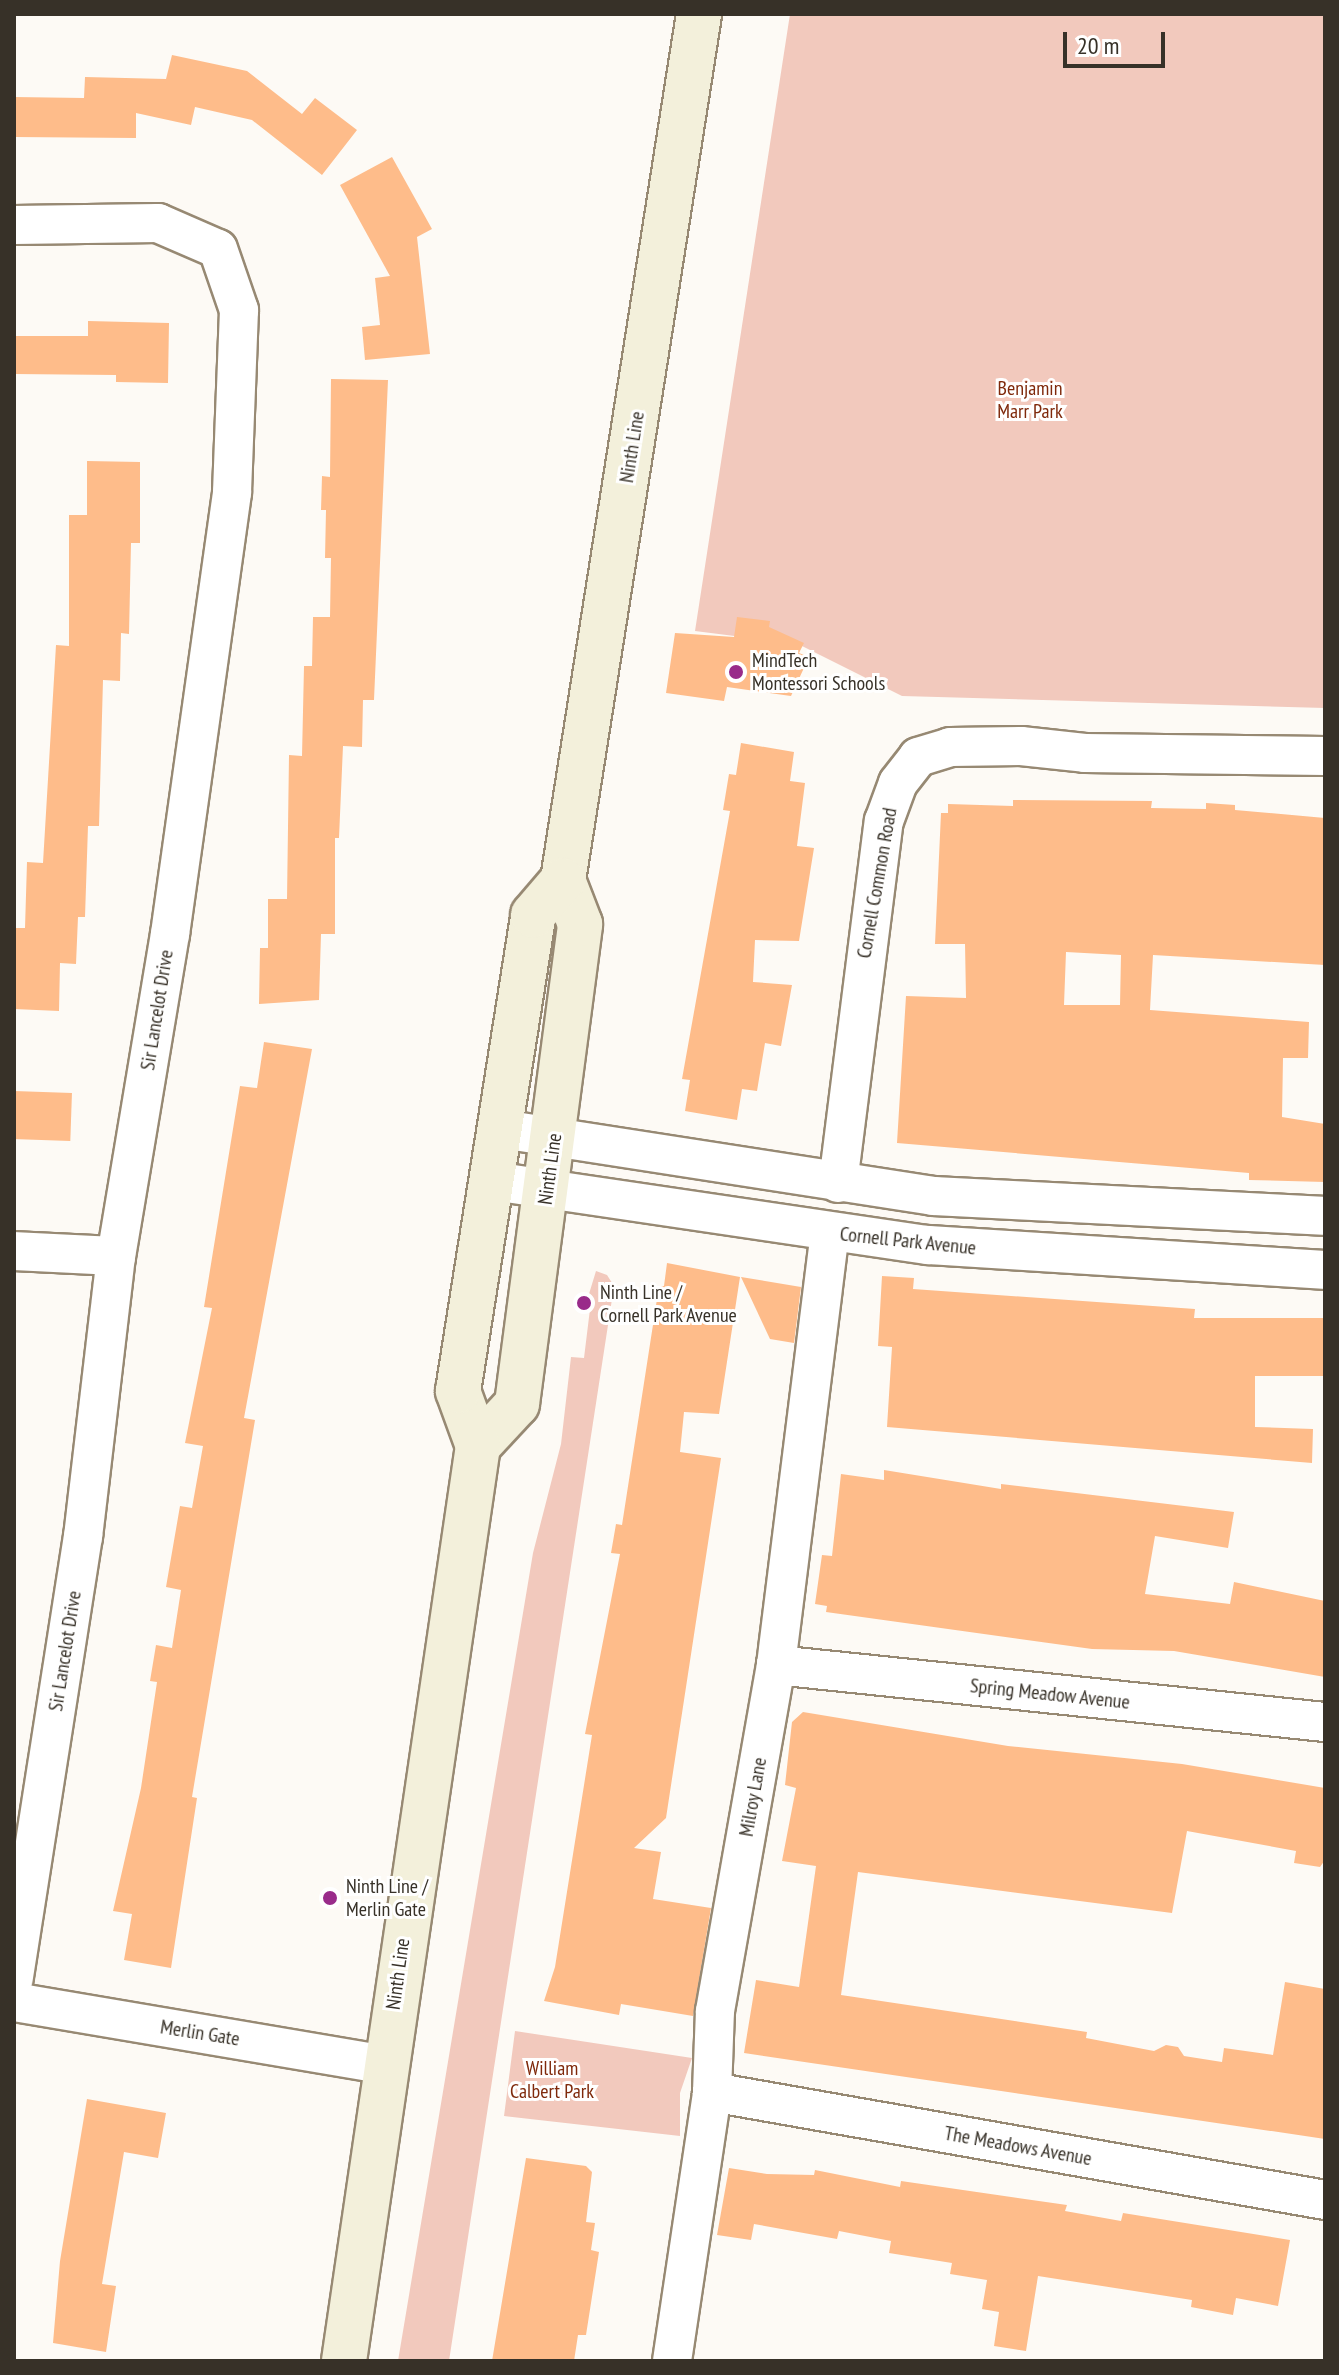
<!DOCTYPE html>
<style>
body{margin:0}
#map{position:relative;width:1339px;height:2375px;overflow:hidden;background:#fdfaf5;font-family:"PT Sans Narrow",sans-serif}
div>[style]{position:absolute}
.green>*{inset:0;background:#f2c9bd}
.building>*{inset:0;background:#febc8a;transform-origin:0 0}
.roads{filter:drop-shadow(2px 0 #978973) drop-shadow(-2px 0 #978973) drop-shadow(0 2px #978973) drop-shadow(0 -2px #978973)}
.street>*{height:38px;margin:-19px;padding:0 19px;transform-origin:19px;border-radius:19px;background:#fff}
.secondary>*{height:44px;margin:-22px;padding:0 22px;transform-origin:22px;border-radius:22px;background:#f3f0db}
.dots>*{width:22px;height:22px;translate:-50% -50%;box-sizing:border-box;border:4px solid #fff;border-radius:50%}
span{translate:-50% -50%;white-space:nowrap;text-align:center;line-height:1.15;-webkit-text-stroke:6px #fff;paint-order:stroke}
.park-label{font-size:20px;color:#7f290b}
.street-label{font-size:20px;color:#373128}
.poi-label{font-size:20px;color:#373128}
.left{translate:0 -50%;text-align:left}
.frame{position:absolute;inset:0;border:16px solid #373128;pointer-events:none}
.scale{position:absolute;left:1063px;top:32px;width:102px;height:36px;box-sizing:border-box;border:4px solid #373128;border-top:0;padding-left:10px;font-size:24px;line-height:28px;white-space:nowrap;color:#373128;-webkit-text-stroke:6px #fff;paint-order:stroke}
</style>
<div id="map">
<div class="green">
<div style="clip-path:polygon(790px 14px,1325px 14px,1325px 708px,902px 696px,798px 644px,695px 631px)"></div>
<div style="clip-path:polygon(596px 1271px,607px 1275px,614px 1286px,449px 2361px,398px 2361px,533px 1553px,561px 1444px,571px 1357px,584px 1358px,590px 1309px,585px 1307px)"></div>
<div style="clip-path:polygon(515px 2031px,692px 2058px,680px 2093px,680px 2136px,504px 2116px)"></div>
</div>
<div class="building">
<div style="clip-path:polygon(172px 55px,247px 71px,302px 114px,315px 98px,357px 130px,322px 175px,252px 120px,195px 107px,191px 125px,136px 113px,136px 138px,14px 137px,14px 97px,84px 98px,85px 77px,166px 79px)"></div>
<div style="clip-path:polygon(392px 157px,432px 229px,417px 237px,430px 354px,365px 360px,362px 327px,380px 325px,375px 278px,390px 276px,340px 185px)"></div>
<div style="clip-path:polygon(88px 321px,169px 323px,168px 383px,116px 382px,116px 375px,14px 374px,14px 336px,88px 336px)"></div>
<div style="clip-path:polygon(331px 379px,388px 380px,374px 700px,363px 700px,362px 747px,343px 746px,339px 838px,335px 838px,335px 934px,321px 934px,319px 1000px,259px 1004px,260px 948px,268px 948px,268px 899px,287px 899px,289px 755px,302px 756px,304px 666px,312px 666px,313px 617px,330px 617px,331px 558px,325px 558px,326px 510px,321px 510px,322px 476px,330px 477px)"></div>
<div style="clip-path:polygon(87px 461px,140px 462px,140px 543px,131px 543px,129px 634px,121px 633px,120px 681px,103px 680px,99px 826px,88px 826px,85px 917px,78px 917px,76px 964px,60px 963px,59px 1011px,14px 1009px,14px 928px,25px 928px,27px 862px,43px 863px,56px 645px,69px 646px,69px 515px,87px 515px)"></div>
<div style="clip-path:polygon(737px 617px,770px 621px,769px 627px,804px 643px,799px 653px,809px 657px,791px 696px,727px 687px,724px 701px,666px 693px,675px 633px,734px 637px)"></div>
<div style="clip-path:polygon(741px 743px,794px 752px,790px 781px,805px 783px,797px 846px,814px 848px,799px 941px,755px 940px,753px 982px,792px 985px,781px 1046px,765px 1043px,757px 1091px,742px 1089px,737px 1120px,685px 1111px,690px 1080px,682px 1079px,730px 811px,723px 810px,729px 774px,736px 775px)"></div>
<div style="clip-path:polygon(evenodd,1013px 800px,1152px 801px,1151px 808px,1206px 809px,1206px 803px,1235px 805px,1235px 810px,1325px 818px,1325px 965px,1153px 955px,1150px 1010px,1309px 1022px,1308px 1058px,1283px 1058px,1282px 1117px,1325px 1124px,1325px 1182px,1249px 1180px,1249px 1173px,897px 1143px,906px 996px,966px 998px,965px 944px,935px 944px,941px 813px,948px 813px,948px 804px,1013px 806px,1013px 800px,1066px 952px,1121px 955px,1120px 1005px,1064px 1005px,1066px 952px)"></div>
<div style="clip-path:polygon(264px 1042px,312px 1049px,244px 1418px,255px 1420px,192px 1797px,197px 1798px,171px 1968px,124px 1960px,132px 1914px,113px 1911px,141px 1788px,157px 1682px,150px 1681px,156px 1645px,172px 1648px,181px 1590px,166px 1587px,180px 1506px,192px 1508px,203px 1446px,185px 1443px,212px 1308px,204px 1307px,240px 1086px,257px 1088px)"></div>
<div style="left:14px;top:1091px;width:58px;height:48px;rotate:2deg"></div>
<div style="clip-path:polygon(667px 1263px,740px 1277px,719px 1414px,684px 1412px,680px 1452px,721px 1458px,666px 1818px,634px 1848px,661px 1852px,653px 1899px,711px 1908px,693px 2016px,621px 2004px,619px 2015px,544px 2001px,555px 1967px,592px 1735px,585px 1734px,620px 1554px,611px 1553px,616px 1524px,622px 1525px,659px 1286px,664px 1286px)"></div>
<div style="clip-path:polygon(882px 1276px,914px 1278px,913px 1289px,1195px 1309px,1194px 1318px,1325px 1318px,1325px 1376px,1255px 1376px,1255px 1427px,1313px 1429px,1312px 1463px,887px 1427px,892px 1347px,878px 1346px)"></div>
<div style="clip-path:polygon(741px 1277px,801px 1287px,794px 1343px,770px 1339px)"></div>
<div style="clip-path:polygon(884px 1470px,1001px 1489px,1001px 1484px,1234px 1512px,1228px 1548px,1155px 1536px,1145px 1594px,1230px 1604px,1234px 1582px,1325px 1601px,1325px 1677px,1174px 1651px,1092px 1649px,826px 1612px,827px 1606px,815px 1604px,822px 1555px,832px 1556px,841px 1474px,884px 1480px)"></div>
<div style="clip-path:polygon(803px 1712px,1008px 1746px,1182px 1764px,1325px 1788px,1325px 1860px,1320px 1867px,1294px 1863px,1296px 1851px,1187px 1831px,1172px 1913px,858px 1872px,841px 1995px,1087px 2032px,1086px 2038px,1154px 2051px,1166px 2045px,1178px 2047px,1184px 2056px,1222px 2062px,1224px 2048px,1273px 2055px,1285px 1982px,1325px 1989px,1325px 2139px,744px 2053px,756px 1980px,799px 1987px,816px 1866px,782px 1861px,796px 1788px,785px 1785px,792px 1722px)"></div>
<div style="clip-path:polygon(87px 2099px,166px 2113px,158px 2158px,124px 2152px,102px 2284px,116px 2286px,106px 2352px,53px 2343px,60px 2261px)"></div>
<div style="clip-path:polygon(526px 2158px,586px 2166px,592px 2172px,586px 2222px,595px 2223px,591px 2250px,599px 2252px,586px 2335px,578px 2335px,574px 2361px,492px 2361px)"></div>
<div style="clip-path:polygon(729px 2168px,767px 2174px,814px 2175px,815px 2170px,900px 2187px,901px 2181px,1067px 2205px,1065px 2211px,1121px 2221px,1123px 2213px,1290px 2240px,1278px 2306px,1236px 2298px,1233px 2315px,1191px 2307px,1192px 2300px,1038px 2276px,1026px 2351px,994px 2346px,999px 2312px,982px 2309px,987px 2280px,950px 2274px,952px 2263px,889px 2253px,891px 2241px,839px 2231px,837px 2239px,754px 2224px,751px 2240px,717px 2235px)"></div>
</div>
<div class="roads">
<div class="street">
<div style="left:14px;top:225px;width:144px;rotate:-0.8deg"></div>
<div style="left:158px;top:223px;width:65px;rotate:23.4deg"></div>
<div style="left:218px;top:249px;width:65px;rotate:71deg"></div>
<div style="left:239px;top:310px;width:183px;rotate:92.2deg"></div>
<div style="left:232px;top:493px;width:445px;rotate:98deg"></div>
<div style="left:170px;top:934px;width:326px;rotate:99.5deg"></div>
<div style="left:116px;top:1256px;width:282px;rotate:96.7deg"></div>
<div style="left:83px;top:1536px;width:448px;rotate:98.9deg"></div>
<div style="left:501px;top:1129px;width:437px;rotate:8.8deg"></div>
<div style="left:933px;top:1196px;width:393px;rotate:2.9deg"></div>
<div style="left:493px;top:1181px;width:440px;rotate:8.4deg"></div>
<div style="left:928px;top:1245px;width:398px;rotate:3.6deg"></div>
<div style="left:838px;top:1183px;width:365px;rotate:-82.8deg"></div>
<div style="left:884px;top:821px;width:40px;rotate:-69.8deg"></div>
<div style="left:898px;top:783px;width:33px;rotate:-52deg"></div>
<div style="left:918px;top:757px;width:34px;rotate:-17deg"></div>
<div style="left:950px;top:747px;width:71px;rotate:-0.8deg"></div>
<div style="left:1021px;top:746px;width:64px;rotate:6.2deg"></div>
<div style="left:1085px;top:753px;width:240px;rotate:0.7deg"></div>
<div style="left:14px;top:1251px;width:102px;rotate:2.8deg"></div>
<div style="left:776px;top:1665px;width:552px;rotate:5.93deg"></div>
<div style="left:14px;top:2002px;width:376px;rotate:9.6deg"></div>
<div style="left:712px;top:2092px;width:622px;rotate:9.99deg"></div>
<div style="left:672px;top:2361px;width:272px;rotate:-81.5deg"></div>
<div style="left:712px;top:2092px;width:81px;rotate:-87.9deg"></div>
<div style="left:715px;top:2011px;width:351px;rotate:-80deg"></div>
<div style="left:776px;top:1665px;width:436px;rotate:-82.9deg"></div>
</div>
<div class="secondary">
<div style="left:478px;top:1446px;width:57px;rotate:-47.1deg"></div>
<div style="left:517px;top:1404px;width:484px;rotate:-82.5deg"></div>
<div style="left:580px;top:924px;width:47px;rotate:-111.1deg"></div>
<div style="left:563px;top:880px;width:877px;rotate:-81.07deg"></div>
<div style="left:344px;top:2361px;width:925px;rotate:-81.67deg"></div>
<div style="left:478px;top:1446px;width:59px;rotate:-110deg"></div>
<div style="left:458px;top:1391px;width:482px;rotate:-81deg"></div>
<div style="left:533px;top:915px;width:46px;rotate:-49.4deg"></div>
</div>
</div>
<div class="dots">
<div style="left:736px;top:672px;background:#992b8a"></div>
<div style="left:584px;top:1303px;background:#992b8a"></div>
<div style="left:330px;top:1898px;background:#992b8a"></div>
</div>
<div class="park-label">
<span style="left:1030px;top:400px">Benjamin<br>Marr Park</span>
<span style="left:552px;top:2080px">William<br>Calbert Park</span>
</div>
<div class="street-label">
<span style="left:632px;top:447px;rotate:-81deg">Ninth Line</span>
<span style="left:877px;top:883px;rotate:-80deg">Cornell Common Road</span>
<span style="left:157px;top:1010px;rotate:-81deg">Sir Lancelot Drive</span>
<span style="left:550px;top:1169px;rotate:-82deg">Ninth Line</span>
<span style="left:908px;top:1241px;rotate:6deg">Cornell Park Avenue</span>
<span style="left:65px;top:1651px;rotate:-81deg">Sir Lancelot Drive</span>
<span style="left:1050px;top:1694px;rotate:6deg">Spring Meadow Avenue</span>
<span style="left:753px;top:1797px;rotate:-80deg">Milroy Lane</span>
<span style="left:398px;top:1974px;rotate:-82deg">Ninth Line</span>
<span style="left:200px;top:2033px;rotate:9deg">Merlin Gate</span>
<span style="left:1018px;top:2146px;rotate:10deg">The Meadows Avenue</span>
</div>
<div class="poi-label">
<span class="left" style="left:752px;top:672px">MindTech<br>Montessori Schools</span>
<span class="left" style="left:600px;top:1304px">Ninth Line /<br>Cornell Park Avenue</span>
<span class="left" style="left:346px;top:1898px">Ninth Line /<br>Merlin Gate</span>
</div>
<div class="frame"></div>
<div class="scale">20 m</div>
</div>
